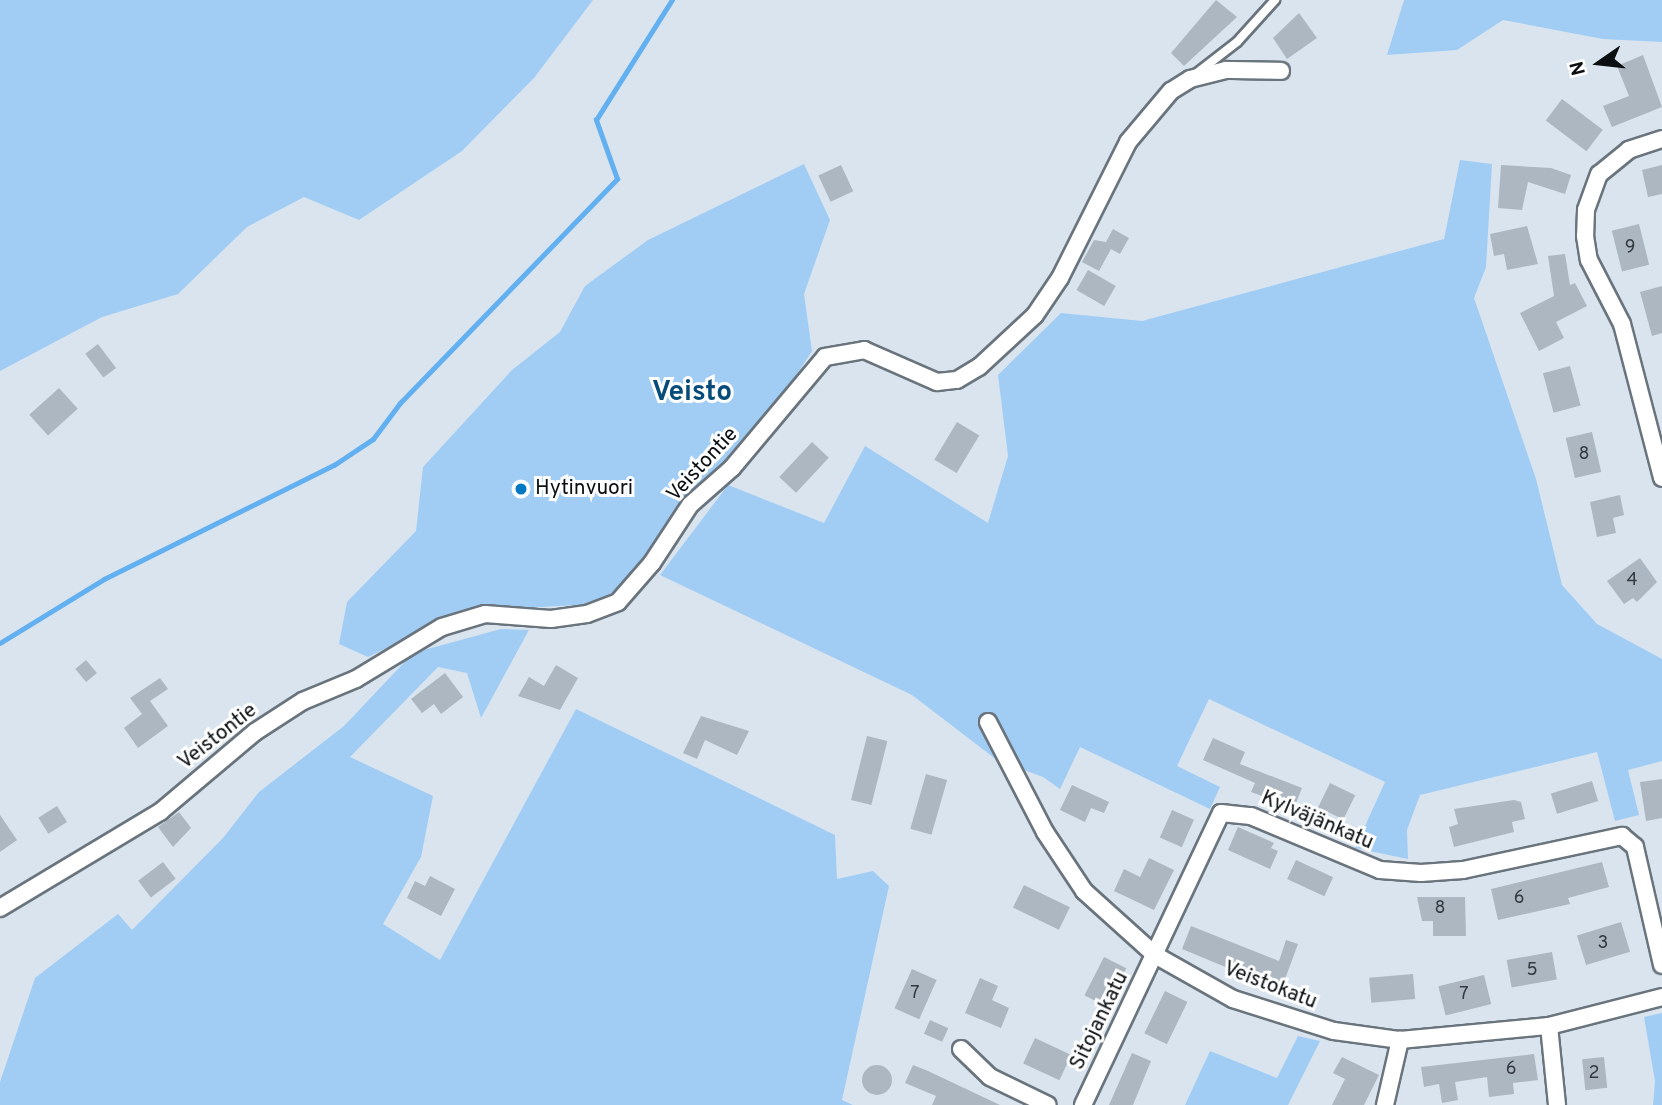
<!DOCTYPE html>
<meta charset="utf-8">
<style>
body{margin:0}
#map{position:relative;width:1662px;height:1105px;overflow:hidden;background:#d9e4ef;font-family:Overpass,sans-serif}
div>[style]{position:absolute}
.green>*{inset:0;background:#a1cdf5}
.stream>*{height:4.5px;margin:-2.25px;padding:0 2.25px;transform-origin:2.25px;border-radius:2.25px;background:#63b0f1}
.building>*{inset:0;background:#acb7c1;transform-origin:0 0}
.round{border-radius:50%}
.roads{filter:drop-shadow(2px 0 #6a747d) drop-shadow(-2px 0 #6a747d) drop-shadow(0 2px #6a747d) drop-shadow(0 -2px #6a747d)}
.service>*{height:8px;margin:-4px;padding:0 4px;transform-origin:4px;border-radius:4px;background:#fff}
.minor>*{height:16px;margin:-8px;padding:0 8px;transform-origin:8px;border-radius:8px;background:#fff}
.dots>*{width:19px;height:19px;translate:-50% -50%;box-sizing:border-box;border:4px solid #fff;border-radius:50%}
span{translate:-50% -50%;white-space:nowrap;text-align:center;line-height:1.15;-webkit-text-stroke:6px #fff;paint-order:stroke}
.number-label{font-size:18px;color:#33393e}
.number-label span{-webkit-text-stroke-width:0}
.street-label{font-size:21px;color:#0b0f12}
.poi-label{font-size:21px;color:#0b0f12}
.left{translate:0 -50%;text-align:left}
.district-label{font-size:28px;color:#064c7a;font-weight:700}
.north{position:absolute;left:1564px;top:28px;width:70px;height:70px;-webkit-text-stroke:5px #fff;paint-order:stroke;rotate:256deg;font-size:19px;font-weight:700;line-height:28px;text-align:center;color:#0b0f12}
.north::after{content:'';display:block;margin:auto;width:24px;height:32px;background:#0b0f12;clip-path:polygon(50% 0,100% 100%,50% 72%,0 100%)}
</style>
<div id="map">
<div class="green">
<div style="clip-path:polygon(0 0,593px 0,534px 78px,462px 151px,359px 220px,304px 197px,247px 227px,178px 294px,102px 317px,0 371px)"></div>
<div style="clip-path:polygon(1404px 0,1662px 0,1662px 42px,1603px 39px,1503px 20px,1457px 50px,1387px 55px)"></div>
<div style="clip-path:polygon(1460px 160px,1492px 164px,1486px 267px,1474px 298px,1536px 479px,1562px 585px,1597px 624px,1662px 659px,1662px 761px,1628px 770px,1639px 815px,1615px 821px,1597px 752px,1420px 795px,1407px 830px,1408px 859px,1355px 848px,1385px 782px,1209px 699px,1177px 766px,1220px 787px,1210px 809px,1080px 747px,1060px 789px,1043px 777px,997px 760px,912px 695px,660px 575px,728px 485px,824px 523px,865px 446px,988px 523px,1008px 456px,998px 375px,1061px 313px,1142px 321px,1444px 239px)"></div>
<div style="clip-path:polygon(804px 164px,830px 220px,804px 294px,812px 351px,776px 407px,691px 497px,631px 580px,594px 604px,507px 609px,447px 619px,368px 657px,339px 644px,347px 602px,416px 531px,423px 467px,512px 370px,560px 332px,585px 286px,648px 240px)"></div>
<div style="clip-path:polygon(501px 629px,529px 630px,481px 718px,467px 673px,438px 667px,350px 757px,433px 796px,421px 857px,383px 924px,440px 960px,576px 709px,835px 835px,837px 879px,873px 871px,889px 886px,842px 1100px,853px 1105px,0 1105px,0 1082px,35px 978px,118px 914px,132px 930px,223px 838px,259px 792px,344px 726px,413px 653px)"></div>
<div style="clip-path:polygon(1662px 1013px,1662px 1105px,1653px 1105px,1655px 1081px,1644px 1017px)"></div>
<div style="clip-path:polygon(1298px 1036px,1320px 1041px,1288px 1105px,1185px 1105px,1210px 1051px,1277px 1078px)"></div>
</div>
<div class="stream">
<div style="left:0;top:643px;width:122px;rotate:-31.6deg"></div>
<div style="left:104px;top:579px;width:257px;rotate:-26.4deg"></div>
<div style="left:334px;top:465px;width:47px;rotate:-33.7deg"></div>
<div style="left:373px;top:439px;width:45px;rotate:-53.1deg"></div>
<div style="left:400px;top:403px;width:312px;rotate:-45.9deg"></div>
<div style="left:617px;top:179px;width:63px;rotate:-109.6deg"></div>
<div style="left:596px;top:120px;width:142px;rotate:-57.7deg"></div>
</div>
<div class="building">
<div style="clip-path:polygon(1216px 0,1237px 17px,1184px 66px,1171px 53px)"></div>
<div style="clip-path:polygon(1299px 13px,1317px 38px,1287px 59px,1273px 38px)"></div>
<div style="clip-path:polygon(1643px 55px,1662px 107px,1612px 127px,1603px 106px,1629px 96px,1617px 66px)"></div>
<div style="left:1562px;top:99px;width:51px;height:27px;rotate:37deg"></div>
<div style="left:841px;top:165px;width:29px;height:25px;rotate:65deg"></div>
<div style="clip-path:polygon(1501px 165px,1551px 168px,1571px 175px,1565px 194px,1528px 182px,1522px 210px,1498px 208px)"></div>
<div style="clip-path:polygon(1662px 165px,1662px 194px,1648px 197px,1642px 170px)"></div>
<div style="left:1639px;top:224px;width:42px;height:28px;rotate:76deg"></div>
<div style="clip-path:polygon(1527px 226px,1538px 264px,1507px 270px,1504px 254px,1494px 256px,1490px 234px)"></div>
<div style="clip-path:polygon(1113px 229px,1129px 238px,1120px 254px,1111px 249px,1099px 271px,1082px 262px,1094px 240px,1106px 242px)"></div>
<div style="clip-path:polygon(1565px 254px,1570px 285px,1575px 283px,1587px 306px,1556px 322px,1564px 338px,1539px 351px,1520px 313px,1554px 296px,1548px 256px)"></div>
<div style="left:1088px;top:270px;width:32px;height:23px;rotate:30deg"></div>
<div style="clip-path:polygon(1662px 286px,1662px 333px,1652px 336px,1640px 292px)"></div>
<div style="left:98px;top:344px;width:30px;height:16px;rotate:53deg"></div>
<div style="left:1570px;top:366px;width:41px;height:28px;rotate:75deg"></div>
<div style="left:59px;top:388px;width:28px;height:40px;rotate:48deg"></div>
<div style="left:957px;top:422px;width:26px;height:44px;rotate:31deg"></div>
<div style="left:1592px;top:432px;width:41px;height:27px;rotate:77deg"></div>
<div style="left:812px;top:442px;width:23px;height:48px;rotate:43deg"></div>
<div style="clip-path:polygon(1620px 495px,1624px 515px,1613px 518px,1616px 533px,1597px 537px,1590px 502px)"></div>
<div style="clip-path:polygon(1640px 558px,1657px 582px,1637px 602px,1633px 598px,1624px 604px,1607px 581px)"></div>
<div style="left:86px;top:660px;width:17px;height:14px;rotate:50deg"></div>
<div style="clip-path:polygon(556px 665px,578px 678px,560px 710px,518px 696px,529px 677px,544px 686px)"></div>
<div style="clip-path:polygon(445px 673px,463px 697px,441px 714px,434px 704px,422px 713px,411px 699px)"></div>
<div style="clip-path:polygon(160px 678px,168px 689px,150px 701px,168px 726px,138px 748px,124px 728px,142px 714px,130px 698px)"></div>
<div style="clip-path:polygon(701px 716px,749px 731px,737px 755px,705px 740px,697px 759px,683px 753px)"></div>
<div style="left:867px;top:736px;width:21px;height:66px;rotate:14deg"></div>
<div style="clip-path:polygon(1213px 738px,1245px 752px,1240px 764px,1302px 788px,1294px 808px,1251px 792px,1255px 783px,1203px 760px)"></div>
<div style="left:926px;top:774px;width:22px;height:57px;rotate:16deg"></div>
<div style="clip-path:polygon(1662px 779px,1662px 818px,1646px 821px,1640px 782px)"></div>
<div style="left:1592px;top:781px;width:21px;height:43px;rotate:73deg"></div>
<div style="left:1330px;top:783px;width:28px;height:27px;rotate:26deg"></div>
<div style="clip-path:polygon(1072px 785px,1109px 802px,1104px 813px,1091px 808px,1085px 822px,1060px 810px)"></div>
<div style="clip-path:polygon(1514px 800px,1521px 802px,1525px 819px,1512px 822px,1514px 832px,1454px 847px,1449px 827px,1458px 824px,1454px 809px)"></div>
<div style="left:57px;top:806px;width:19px;height:22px;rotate:58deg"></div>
<div style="left:1172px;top:810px;width:24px;height:30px;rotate:24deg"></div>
<div style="clip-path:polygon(179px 812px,191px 828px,173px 847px,158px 827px)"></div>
<div style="clip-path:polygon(0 815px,17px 840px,0 852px)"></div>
<div style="clip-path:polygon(1238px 827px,1274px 843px,1271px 848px,1278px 851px,1270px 869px,1228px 850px)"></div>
<div style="clip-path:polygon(1149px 858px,1174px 870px,1154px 910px,1114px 891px,1124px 869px,1140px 877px)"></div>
<div style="left:1296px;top:860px;width:41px;height:21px;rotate:25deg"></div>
<div style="left:163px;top:862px;width:21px;height:31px;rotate:53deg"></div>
<div style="clip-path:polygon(1602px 862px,1609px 887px,1568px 898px,1570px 904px,1498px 920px,1491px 889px)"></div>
<div style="clip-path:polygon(430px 876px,455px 889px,441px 916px,407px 898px,415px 881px,425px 886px)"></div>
<div style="left:1024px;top:885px;width:51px;height:25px;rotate:26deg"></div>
<div style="clip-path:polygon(1417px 897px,1465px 897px,1466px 936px,1433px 936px,1433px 921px,1422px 921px)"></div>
<div style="left:1621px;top:922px;width:31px;height:46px;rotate:73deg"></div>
<div style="clip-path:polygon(1191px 926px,1279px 961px,1286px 940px,1298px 944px,1281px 990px,1182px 949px)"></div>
<div style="left:1552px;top:952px;width:28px;height:46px;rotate:80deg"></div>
<div style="left:1104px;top:957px;width:25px;height:43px;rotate:27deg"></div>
<div style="left:912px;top:969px;width:27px;height:43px;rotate:24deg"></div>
<div style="left:1413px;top:974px;width:25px;height:44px;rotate:85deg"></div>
<div style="left:1484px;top:975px;width:30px;height:47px;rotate:76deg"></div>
<div style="clip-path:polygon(980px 978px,998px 986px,992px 1000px,1009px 1008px,1001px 1028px,965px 1013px)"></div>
<div style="left:1165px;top:991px;width:25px;height:47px;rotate:26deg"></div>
<div style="left:930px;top:1020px;width:20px;height:15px;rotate:24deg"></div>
<div style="left:1035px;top:1038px;width:40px;height:28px;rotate:25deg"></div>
<div style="clip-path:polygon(1132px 1053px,1151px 1061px,1133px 1105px,1109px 1105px)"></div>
<div style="clip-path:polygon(1534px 1054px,1538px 1080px,1513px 1083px,1514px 1094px,1489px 1097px,1487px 1077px,1455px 1082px,1458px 1100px,1442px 1103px,1439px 1084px,1424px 1087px,1421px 1067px)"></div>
<div style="clip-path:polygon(1342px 1057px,1379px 1075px,1364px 1105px,1332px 1105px,1345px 1079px,1333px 1073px)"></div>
<div style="left:1604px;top:1057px;width:31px;height:22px;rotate:84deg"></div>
<div class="round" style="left:862px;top:1065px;width:30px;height:30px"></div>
<div style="clip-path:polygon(913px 1065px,928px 1071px,1000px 1105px,932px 1105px,936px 1096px,905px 1083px)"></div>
</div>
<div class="roads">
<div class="service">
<div style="left:1197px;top:73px;width:51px;rotate:-37.8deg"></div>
<div style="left:1237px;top:42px;width:57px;rotate:-47.9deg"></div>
</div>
<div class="minor">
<div style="left:1662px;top:139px;width:35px;rotate:162deg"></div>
<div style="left:1629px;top:150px;width:38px;rotate:141deg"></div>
<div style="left:1599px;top:174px;width:38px;rotate:110deg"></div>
<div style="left:1586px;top:210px;width:26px;rotate:92deg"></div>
<div style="left:1585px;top:236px;width:24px;rotate:81deg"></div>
<div style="left:1589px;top:260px;width:72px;rotate:62.7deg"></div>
<div style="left:1622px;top:324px;width:159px;rotate:75.4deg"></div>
<div style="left:988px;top:722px;width:124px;rotate:62.6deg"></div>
<div style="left:1045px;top:832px;width:71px;rotate:56.5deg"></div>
<div style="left:1084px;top:891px;width:96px;rotate:42deg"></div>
<div style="left:1155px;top:955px;width:90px;rotate:29.4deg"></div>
<div style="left:1233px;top:999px;width:106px;rotate:17.6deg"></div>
<div style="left:1334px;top:1031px;width:67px;rotate:7.8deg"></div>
<div style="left:1400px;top:1040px;width:150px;rotate:-5.4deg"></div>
<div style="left:1549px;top:1026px;width:117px;rotate:-14.4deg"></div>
<div style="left:0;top:908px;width:187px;rotate:-31deg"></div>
<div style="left:160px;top:812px;width:124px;rotate:-40.1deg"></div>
<div style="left:255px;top:732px;width:57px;rotate:-32.9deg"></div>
<div style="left:303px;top:701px;width:57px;rotate:-22.5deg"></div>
<div style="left:356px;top:679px;width:100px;rotate:-31.2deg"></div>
<div style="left:442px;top:627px;width:45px;rotate:-16.8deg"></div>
<div style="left:485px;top:614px;width:66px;rotate:4.3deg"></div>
<div style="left:551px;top:619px;width:36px;rotate:-8deg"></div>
<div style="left:587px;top:614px;width:33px;rotate:-21deg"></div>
<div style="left:618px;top:602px;width:52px;rotate:-48.9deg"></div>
<div style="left:652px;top:563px;width:69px;rotate:-56.8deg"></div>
<div style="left:690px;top:505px;width:56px;rotate:-41.4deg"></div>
<div style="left:732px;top:468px;width:145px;rotate:-50deg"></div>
<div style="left:825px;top:357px;width:40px;rotate:-10deg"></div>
<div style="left:864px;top:350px;width:80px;rotate:23.7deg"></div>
<div style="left:937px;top:382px;width:20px;rotate:-6deg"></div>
<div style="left:957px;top:380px;width:26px;rotate:-31deg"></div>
<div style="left:979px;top:367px;width:76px;rotate:-42.9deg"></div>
<div style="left:1035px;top:315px;width:45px;rotate:-56deg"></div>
<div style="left:1060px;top:278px;width:152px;rotate:-63.4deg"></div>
<div style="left:1128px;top:142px;width:67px;rotate:-49.9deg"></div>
<div style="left:1171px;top:91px;width:22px;rotate:-32deg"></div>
<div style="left:1190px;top:79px;width:37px;rotate:-14deg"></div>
<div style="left:1226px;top:70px;width:55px;rotate:1deg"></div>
<div style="left:1549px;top:1026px;width:79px;rotate:84.2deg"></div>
<div style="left:961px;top:1049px;width:40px;rotate:44deg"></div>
<div style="left:990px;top:1077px;width:64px;rotate:25.8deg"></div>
<div style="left:1083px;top:1105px;width:323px;rotate:-64.7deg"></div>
<div style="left:1221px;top:813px;width:30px;rotate:6deg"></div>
<div style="left:1251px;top:816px;width:140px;rotate:22.7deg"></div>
<div style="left:1380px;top:870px;width:41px;rotate:4.2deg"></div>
<div style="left:1421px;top:873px;width:42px;rotate:-4.1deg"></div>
<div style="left:1463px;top:870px;width:163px;rotate:-12.1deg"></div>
<div style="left:1622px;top:836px;width:17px;rotate:40deg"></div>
<div style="left:1635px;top:847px;width:121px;rotate:77.1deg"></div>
<div style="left:1385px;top:1105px;width:67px;rotate:-77deg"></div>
</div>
</div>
<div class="dots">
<div style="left:521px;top:489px;background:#0079c2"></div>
</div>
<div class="number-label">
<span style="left:1630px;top:248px">9</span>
<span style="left:1584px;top:455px">8</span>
<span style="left:1632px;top:581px">4</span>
<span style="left:1519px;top:899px">6</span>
<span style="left:1440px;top:909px">8</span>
<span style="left:1603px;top:944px">3</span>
<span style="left:1532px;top:971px">5</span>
<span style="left:915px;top:994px">7</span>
<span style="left:1464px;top:995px">7</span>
<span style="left:1511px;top:1070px">6</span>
<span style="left:1594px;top:1074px">2</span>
</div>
<div class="street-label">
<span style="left:703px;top:465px;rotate:-47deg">Veistontie</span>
<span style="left:218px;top:737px;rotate:-38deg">Veistontie</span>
<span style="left:1317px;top:821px;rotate:23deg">Kylväjänkatu</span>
<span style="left:1270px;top:986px;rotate:21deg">Veistokatu</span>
<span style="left:1100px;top:1021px;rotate:-64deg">Sitojankatu</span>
</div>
<div class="poi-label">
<span class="left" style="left:535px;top:489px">Hytinvuori</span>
</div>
<div class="district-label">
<span style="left:692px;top:393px">Veisto</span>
</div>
<div class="north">N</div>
</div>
